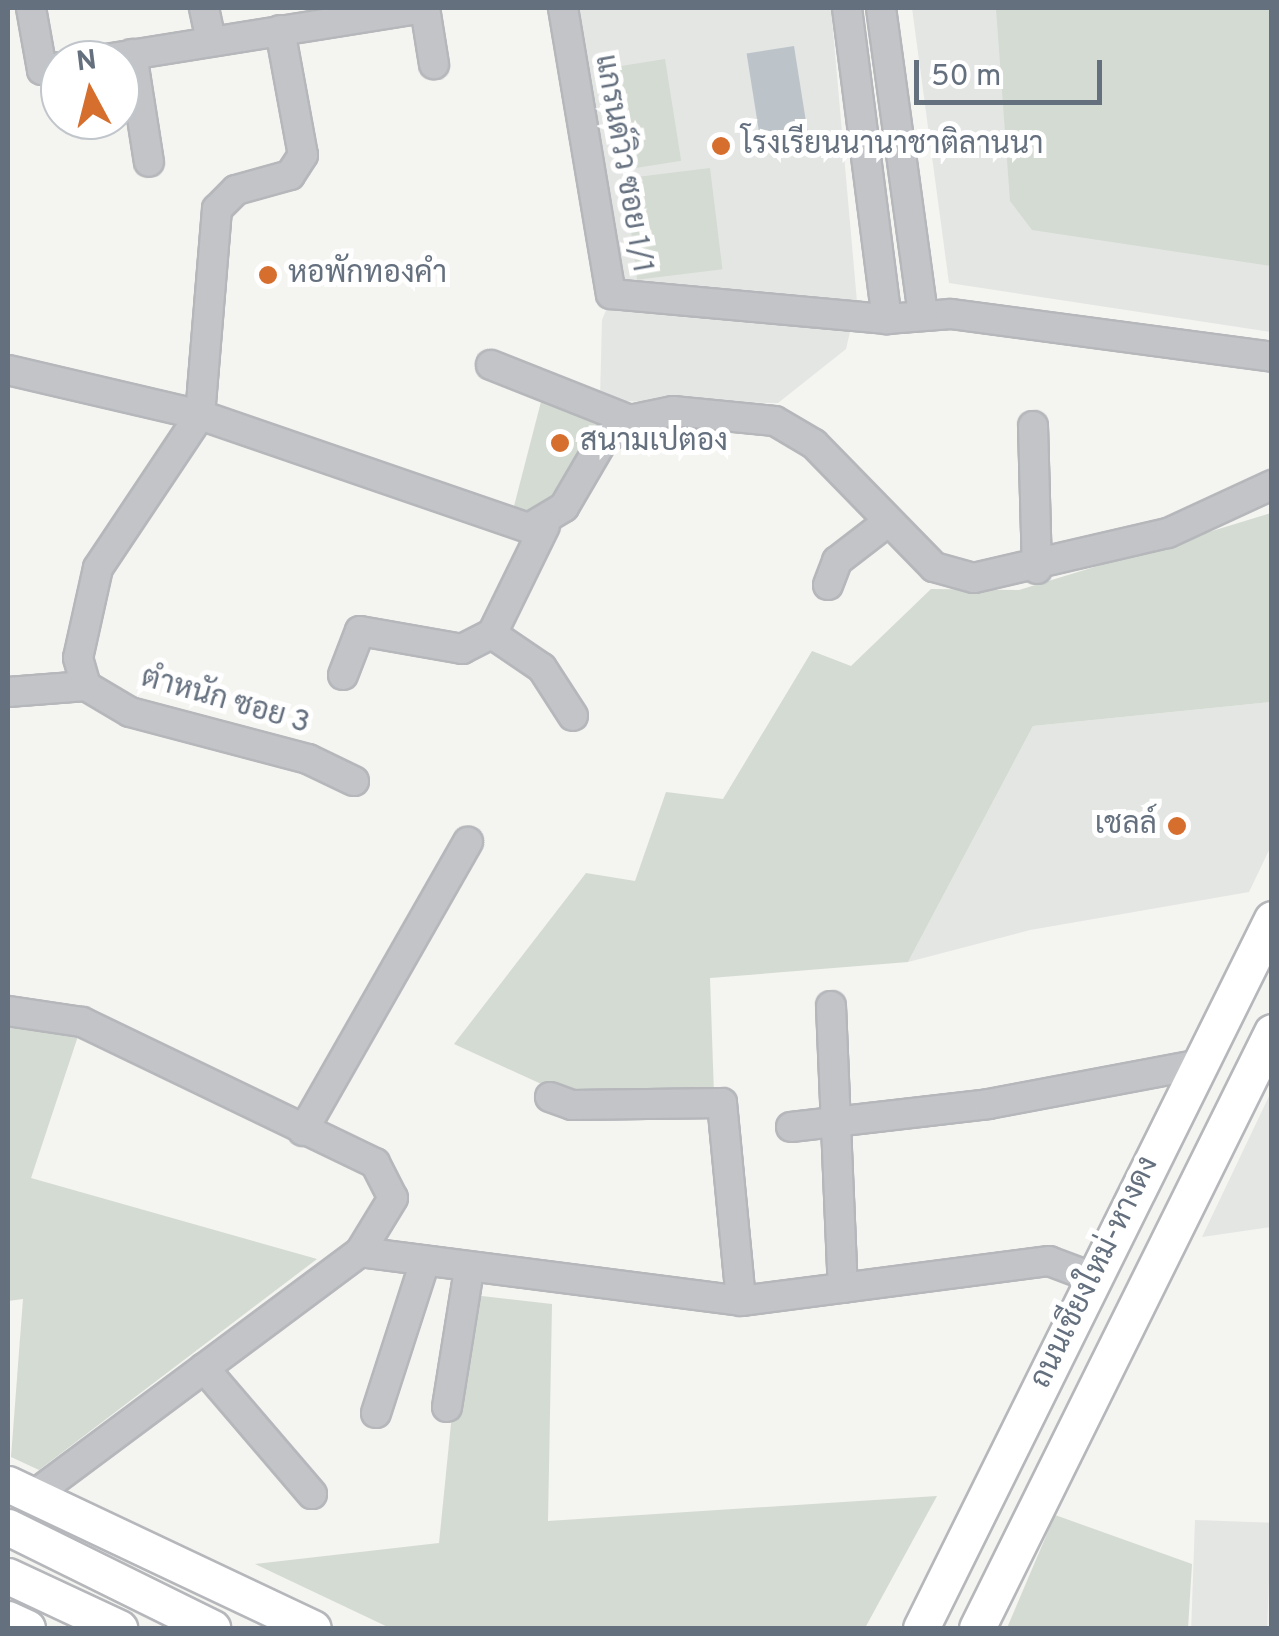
<!DOCTYPE html>
<meta charset="utf-8">
<style>
body{margin:0}
#map{position:relative;width:1279px;height:1636px;overflow:hidden;background:#f4f4f0;font-family:Overpass,Sarabun,sans-serif}
div>[style]{position:absolute}
.built>*{inset:0;background:#e4e6e4;transform-origin:0 0}
.green>*{inset:0;background:#d4dbd2;transform-origin:0 0}
.water>*{inset:0;background:#bcc4ca;transform-origin:0 0}
.roads{filter:drop-shadow(2px 0 #b5b7bb) drop-shadow(-2px 0 #b5b7bb) drop-shadow(0 2px #b5b7bb) drop-shadow(0 -2px #b5b7bb)}
.minor>*{height:28px;margin:-14px;padding:0 14px;transform-origin:14px;border-radius:14px;background:#c2c4c8}
.major>*{height:35px;margin:-17.5px;padding:0 17.5px;transform-origin:17.5px;border-radius:17.5px;background:#fff}
.dots>*{width:28px;height:28px;translate:-50% -50%;box-sizing:border-box;border:5px solid #fff;border-radius:50%}
span{translate:-50% -50%;white-space:nowrap;text-align:center;line-height:1.15;-webkit-text-stroke:10px #fff;paint-order:stroke}
.poi-label{font-size:30px;color:#65707f}
.left{translate:0 -50%;text-align:left}
.right{translate:-100% -50%;text-align:right}
.street-label{font-size:30px;color:#65707f}
.frame{position:absolute;inset:0;border:10px solid #65707f;pointer-events:none}
.north{position:absolute;left:40px;top:40px;width:100px;height:100px;box-sizing:border-box;background:#fff;border:2px solid #c1c6cc;border-radius:50%;rotate:353deg;font-size:28px;font-weight:700;line-height:40px;text-align:center;color:#65707f}
.north::after{content:'';display:block;margin:auto;width:35px;height:45px;background:#d66e2e;clip-path:polygon(50% 0,100% 100%,50% 72%,0 100%)}
.scale{position:absolute;left:914px;top:60px;width:188px;height:45px;box-sizing:border-box;border:5px solid #65707f;border-top:0;padding-left:12px;font-size:30px;line-height:35px;white-space:nowrap;color:#65707f;-webkit-text-stroke:8px #fff;paint-order:stroke}
</style>
<div id="map">
<div class="built">
<div style="clip-path:polygon(578px 8px,831px 8px,857px 302px,846px 349px,778px 403px,600px 401px,602px 320px,617px 284px)"></div>
<div style="clip-path:polygon(912px 8px,1271px 8px,1271px 332px,949px 283px)"></div>
<div style="clip-path:polygon(1271px 702px,1271px 846px,1249px 892px,1030px 930px,908px 962px,1033px 726px)"></div>
<div style="clip-path:polygon(1271px 1092px,1271px 1227px,1202px 1237px)"></div>
<div style="left:1195px;top:1520px;width:76px;height:108px;rotate:2deg"></div>
</div>
<div class="green">
<div style="clip-path:polygon(996px 8px,1271px 8px,1271px 266px,1032px 230px,1010px 201px)"></div>
<div style="left:665px;top:59px;width:103px;height:62px;rotate:81deg"></div>
<div style="left:710px;top:168px;width:102px;height:86px;rotate:83deg"></div>
<div style="clip-path:polygon(543px 394px,609px 420px,592px 432px,544px 515px,513px 510px)"></div>
<div style="clip-path:polygon(1271px 513px,1271px 702px,1033px 726px,908px 962px,710px 978px,714px 1095px,572px 1098px,454px 1044px,586px 873px,635px 881px,666px 792px,723px 799px,812px 651px,851px 666px,931px 589px,1019px 590px)"></div>
<div style="clip-path:polygon(8px 1027px,79px 1033px,31px 1178px,317px 1259px,39px 1470px,11px 1457px,23px 1299px,8px 1301px)"></div>
<div style="clip-path:polygon(464px 1294px,552px 1304px,548px 1521px,937px 1496px,865px 1628px,390px 1628px,255px 1564px,439px 1543px)"></div>
<div style="clip-path:polygon(1055px 1515px,1192px 1564px,1188px 1628px,1007px 1628px)"></div>
</div>
<div class="water">
<div style="left:794px;top:46px;width:100px;height:48px;rotate:81deg"></div>
</div>
<div class="roads">
<div class="minor">
<div style="left:31px;top:8px;width:63px;rotate:79.9deg"></div>
<div style="left:42px;top:70px;width:18px;rotate:-9deg"></div>
<div style="left:204px;top:8px;width:34px;rotate:78deg"></div>
<div style="left:425px;top:8px;width:57px;rotate:80.9deg"></div>
<div style="left:563px;top:8px;width:290px;rotate:80.5deg"></div>
<div style="left:611px;top:294px;width:277px;rotate:5.2deg"></div>
<div style="left:887px;top:319px;width:64px;rotate:-4.5deg"></div>
<div style="left:951px;top:314px;width:324px;rotate:7.6deg"></div>
<div style="left:847px;top:8px;width:314px;rotate:82.7deg"></div>
<div style="left:881px;top:8px;width:310px;rotate:82.2deg"></div>
<div style="left:280px;top:30px;width:127px;rotate:79.6deg"></div>
<div style="left:303px;top:155px;width:24px;rotate:123deg"></div>
<div style="left:290px;top:175px;width:56px;rotate:164.5deg"></div>
<div style="left:236px;top:190px;width:27px;rotate:135deg"></div>
<div style="left:217px;top:209px;width:207px;rotate:94.7deg"></div>
<div style="left:200px;top:415px;width:184px;rotate:123.7deg"></div>
<div style="left:98px;top:568px;width:92px;rotate:102.5deg"></div>
<div style="left:78px;top:658px;width:29px;rotate:74deg"></div>
<div style="left:86px;top:686px;width:51px;rotate:30.6deg"></div>
<div style="left:130px;top:712px;width:184px;rotate:14.8deg"></div>
<div style="left:308px;top:759px;width:51px;rotate:25.6deg"></div>
<div style="left:132px;top:54px;width:109px;rotate:81.1deg"></div>
<div style="left:99px;top:60px;width:328px;rotate:-9.1deg"></div>
<div style="left:491px;top:365px;width:149px;rotate:21.6deg"></div>
<div style="left:8px;top:370px;width:197px;rotate:13.2deg"></div>
<div style="left:200px;top:415px;width:348px;rotate:19deg"></div>
<div style="left:529px;top:528px;width:41px;rotate:-31deg"></div>
<div style="left:564px;top:507px;width:75px;rotate:-59.7deg"></div>
<div style="left:602px;top:442px;width:36px;rotate:-38deg"></div>
<div style="left:630px;top:420px;width:44px;rotate:-11.8deg"></div>
<div style="left:673px;top:411px;width:102px;rotate:5.6deg"></div>
<div style="left:775px;top:421px;width:45px;rotate:30.5deg"></div>
<div style="left:814px;top:444px;width:172px;rotate:45.7deg"></div>
<div style="left:934px;top:567px;width:41px;rotate:15.4deg"></div>
<div style="left:974px;top:578px;width:199px;rotate:-13.1deg"></div>
<div style="left:1168px;top:533px;width:115px;rotate:-24.8deg"></div>
<div style="left:1033px;top:426px;width:143px;rotate:88.4deg"></div>
<div style="left:828px;top:585px;width:26px;rotate:-69deg"></div>
<div style="left:837px;top:561px;width:61px;rotate:-37.6deg"></div>
<div style="left:492px;top:634px;width:60px;rotate:34.2deg"></div>
<div style="left:542px;top:668px;width:57px;rotate:57.1deg"></div>
<div style="left:343px;top:675px;width:47px;rotate:-68.9deg"></div>
<div style="left:360px;top:631px;width:104px;rotate:10deg"></div>
<div style="left:462px;top:649px;width:34px;rotate:-27deg"></div>
<div style="left:492px;top:634px;width:120px;rotate:-63.9deg"></div>
<div style="left:8px;top:692px;width:78px;rotate:-4.4deg"></div>
<div style="left:831px;top:1006px;width:282px;rotate:87.6deg"></div>
<div style="left:8px;top:1011px;width:75px;rotate:8.5deg"></div>
<div style="left:82px;top:1022px;width:325px;rotate:25.7deg"></div>
<div style="left:375px;top:1163px;width:39px;rotate:63deg"></div>
<div style="left:393px;top:1198px;width:63px;rotate:121.4deg"></div>
<div style="left:360px;top:1252px;width:407px;rotate:143.3deg"></div>
<div style="left:550px;top:1097px;width:23px;rotate:20deg"></div>
<div style="left:572px;top:1105px;width:150px;rotate:-0.8deg"></div>
<div style="left:722px;top:1103px;width:199px;rotate:84.5deg"></div>
<div style="left:791px;top:1127px;width:199px;rotate:-6.6deg"></div>
<div style="left:989px;top:1104px;width:215px;rotate:-10.7deg"></div>
<div style="left:303px;top:1131px;width:333px;rotate:-60.3deg"></div>
<div style="left:360px;top:1252px;width:384px;rotate:7.3deg"></div>
<div style="left:741px;top:1301px;width:311px;rotate:-7.4deg"></div>
<div style="left:1049px;top:1261px;width:48px;rotate:20.7deg"></div>
<div style="left:204px;top:1368px;width:166px;rotate:49.4deg"></div>
<div style="left:447px;top:1407px;width:139px;rotate:-80.9deg"></div>
<div style="left:376px;top:1413px;width:160px;rotate:-72.1deg"></div>
</div>
<div class="major">
<div style="left:8px;top:1484px;width:337px;rotate:25.3deg"></div>
<div style="left:8px;top:1527px;width:228px;rotate:26.3deg"></div>
<div style="left:8px;top:1576px;width:123px;rotate:25.1deg"></div>
<div style="left:8px;top:1619px;width:21px;rotate:25deg"></div>
<div style="left:921px;top:1628px;width:791px;rotate:-63.66deg"></div>
<div style="left:977px;top:1628px;width:665px;rotate:-63.67deg"></div>
</div>
</div>
<div class="dots">
<div style="left:721px;top:146px;background:#d66e2e"></div>
<div style="left:268px;top:275px;background:#d66e2e"></div>
<div style="left:560px;top:443px;background:#d66e2e"></div>
<div style="left:1177px;top:826px;background:#d66e2e"></div>
</div>
<div class="poi-label">
<span class="left" style="left:741px;top:146px">โรงเรียนนานาชาติลานนา</span>
<span class="left" style="left:288px;top:275px">หอพักทองคำ</span>
<span class="left" style="left:580px;top:443px">สนามเปตอง</span>
<span class="right" style="left:1157px;top:826px">เชลล์</span>
</div>
<div class="street-label">
<span style="left:622px;top:164px;rotate:80deg">แกรนด์วิว ซอย 1/1</span>
<span style="left:225px;top:702px;rotate:16deg">ตำหนัก ซอย 3</span>
<span style="left:1096px;top:1273px;rotate:-64deg">ถนนเชียงใหม่-หางดง</span>
</div>
<div class="frame"></div>
<div class="north">N</div>
<div class="scale">50 m</div>
</div>
